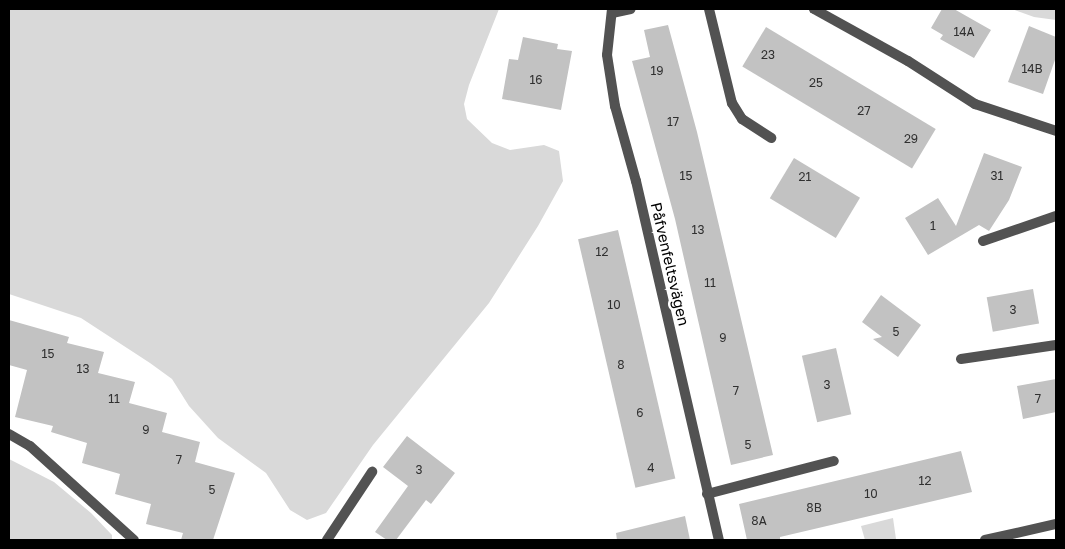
<!DOCTYPE html>
<meta charset="utf-8">
<style>
body{margin:0}
#map{position:relative;width:1065px;height:549px;overflow:hidden;background:#fff;font-family:"Golos Text",sans-serif}
div>[style]{position:absolute}
.green>*{inset:0;background:#d9d9d9}
.building>*{inset:0;background:#c2c2c2;transform-origin:0 0}
.service>*{height:10px;margin:-5px;padding:0 5px;transform-origin:5px;border-radius:5px;background:#525252}
.minor>*{height:10px;margin:-5px;padding:0 5px;transform-origin:5px;border-radius:5px;background:#525252}
span{translate:-50% -50%;white-space:nowrap;text-align:center;line-height:1.15;-webkit-text-stroke:5px #fff;paint-order:stroke}
.number-label{font-size:12px;color:#303030}
.number-label span{-webkit-text-stroke-width:0}
.street-label{font-size:15px;color:#000}
.frame{position:absolute;inset:0;border:10px solid #000;pointer-events:none}
</style>
<div id="map">
<div class="green">
<div style="clip-path:polygon(9px 9px,499px 9px,469px 85px,464px 104px,467px 119px,492px 143px,510px 150px,544px 145px,559px 151px,563px 181px,538px 226px,489px 303px,373px 445px,326px 513px,307px 520px,290px 510px,266px 473px,218px 438px,189px 406px,172px 379px,150px 363px,81px 318px,9px 294px)"></div>
<div style="clip-path:polygon(1012px 9px,1056px 9px,1056px 20px,1034px 17px)"></div>
<div style="clip-path:polygon(9px 459px,54px 482px,91px 513px,112px 535px,112px 540px,9px 540px)"></div>
<div style="clip-path:polygon(893px 518px,896px 539px,865px 540px,861px 526px)"></div>
</div>
<div class="building">
<div style="clip-path:polygon(942px 9px,954px 9px,991px 30px,974px 58px,940px 39px,943px 35px,931px 28px)"></div>
<div style="clip-path:polygon(668px 25px,697px 132px,773px 455px,731px 465px,675px 219px,632px 61px,650px 57px,644px 30px)"></div>
<div style="clip-path:polygon(1029px 26px,1056px 37px,1056px 57px,1043px 94px,1008px 82px)"></div>
<div style="left:766px;top:27px;width:198px;height:46px;rotate:31deg"></div>
<div style="clip-path:polygon(523px 37px,558px 44px,557px 49px,572px 51px,561px 110px,502px 99px,509px 59px,518px 60px)"></div>
<div style="clip-path:polygon(984px 153px,1022px 167px,1009px 200px,989px 231px,979px 225px,928px 255px,905px 218px,938px 198px,956px 226px)"></div>
<div style="left:794px;top:158px;width:77px;height:47px;rotate:31deg"></div>
<div style="left:618px;top:230px;width:255px;height:41px;rotate:77deg"></div>
<div style="left:1033px;top:289px;width:35px;height:47px;rotate:80deg"></div>
<div style="clip-path:polygon(881px 295px,921px 325px,898px 357px,873px 339px,882px 337px,862px 322px)"></div>
<div style="clip-path:polygon(9px 320px,69px 337px,67px 343px,104px 352px,98px 373px,135px 382px,129px 403px,167px 413px,162px 432px,200px 442px,195px 462px,235px 473px,213px 540px,181px 540px,183px 533px,146px 524px,151px 504px,115px 494px,120px 474px,82px 463px,87px 443px,51px 432px,53px 426px,15px 417px,27px 370px,9px 365px)"></div>
<div style="left:836px;top:348px;width:68px;height:35px;rotate:77deg"></div>
<div style="clip-path:polygon(1056px 379px,1056px 412px,1023px 419px,1017px 386px)"></div>
<div style="clip-path:polygon(407px 436px,455px 473px,431px 504px,426px 500px,396px 540px,387px 540px,375px 532px,408px 486px,383px 467px)"></div>
<div style="clip-path:polygon(961px 451px,972px 492px,780px 537px,780px 540px,747px 540px,739px 504px)"></div>
<div style="clip-path:polygon(685px 516px,690px 540px,617px 540px,616px 533px)"></div>
</div>
<div class="service">
<div style="left:709px;top:9px;width:97px;rotate:76.3deg"></div>
<div style="left:732px;top:103px;width:19px;rotate:58deg"></div>
<div style="left:742px;top:119px;width:35px;rotate:33deg"></div>
<div style="left:983px;top:241px;width:77px;rotate:-18.9deg"></div>
<div style="left:961px;top:359px;width:96px;rotate:-8.4deg"></div>
<div style="left:707px;top:494px;width:131px;rotate:-14.6deg"></div>
<div style="left:327px;top:540px;width:82px;rotate:-56.5deg"></div>
</div>
<div class="minor">
<div style="left:612px;top:9px;width:46px;rotate:96.2deg"></div>
<div style="left:607px;top:55px;width:52px;rotate:81.1deg"></div>
<div style="left:615px;top:106px;width:78px;rotate:74.4deg"></div>
<div style="left:636px;top:181px;width:368px;rotate:77deg"></div>
<div style="left:814px;top:9px;width:107px;rotate:29deg"></div>
<div style="left:908px;top:61px;width:80px;rotate:32.7deg"></div>
<div style="left:975px;top:104px;width:85px;rotate:18.4deg"></div>
<div style="left:612px;top:13px;width:19px;rotate:-12deg"></div>
<div style="left:9px;top:434px;width:24px;rotate:30deg"></div>
<div style="left:30px;top:446px;width:140px;rotate:42.1deg"></div>
<div style="left:985px;top:540px;width:73px;rotate:-12.7deg"></div>
</div>
<div class="number-label">
<span style="left:964px;top:32px">14A</span>
<span style="left:768px;top:55px">23</span>
<span style="left:1032px;top:69px">14B</span>
<span style="left:657px;top:71px">19</span>
<span style="left:536px;top:80px">16</span>
<span style="left:816px;top:83px">25</span>
<span style="left:864px;top:111px">27</span>
<span style="left:673px;top:122px">17</span>
<span style="left:911px;top:139px">29</span>
<span style="left:686px;top:176px">15</span>
<span style="left:997px;top:176px">31</span>
<span style="left:805px;top:177px">21</span>
<span style="left:933px;top:226px">1</span>
<span style="left:698px;top:230px">13</span>
<span style="left:602px;top:252px">12</span>
<span style="left:710px;top:283px">11</span>
<span style="left:614px;top:305px">10</span>
<span style="left:1013px;top:310px">3</span>
<span style="left:896px;top:332px">5</span>
<span style="left:723px;top:338px">9</span>
<span style="left:48px;top:354px">15</span>
<span style="left:621px;top:365px">8</span>
<span style="left:83px;top:369px">13</span>
<span style="left:827px;top:385px">3</span>
<span style="left:736px;top:391px">7</span>
<span style="left:114px;top:399px">11</span>
<span style="left:1038px;top:399px">7</span>
<span style="left:640px;top:413px">6</span>
<span style="left:146px;top:430px">9</span>
<span style="left:748px;top:445px">5</span>
<span style="left:179px;top:460px">7</span>
<span style="left:651px;top:468px">4</span>
<span style="left:419px;top:470px">3</span>
<span style="left:925px;top:481px">12</span>
<span style="left:212px;top:490px">5</span>
<span style="left:871px;top:494px">10</span>
<span style="left:814px;top:508px">8B</span>
<span style="left:759px;top:521px">8A</span>
</div>
<div class="street-label">
<span style="left:670px;top:264px;rotate:77deg">Påfvenfeltsvägen</span>
</div>
<div class="frame"></div>
</div>
